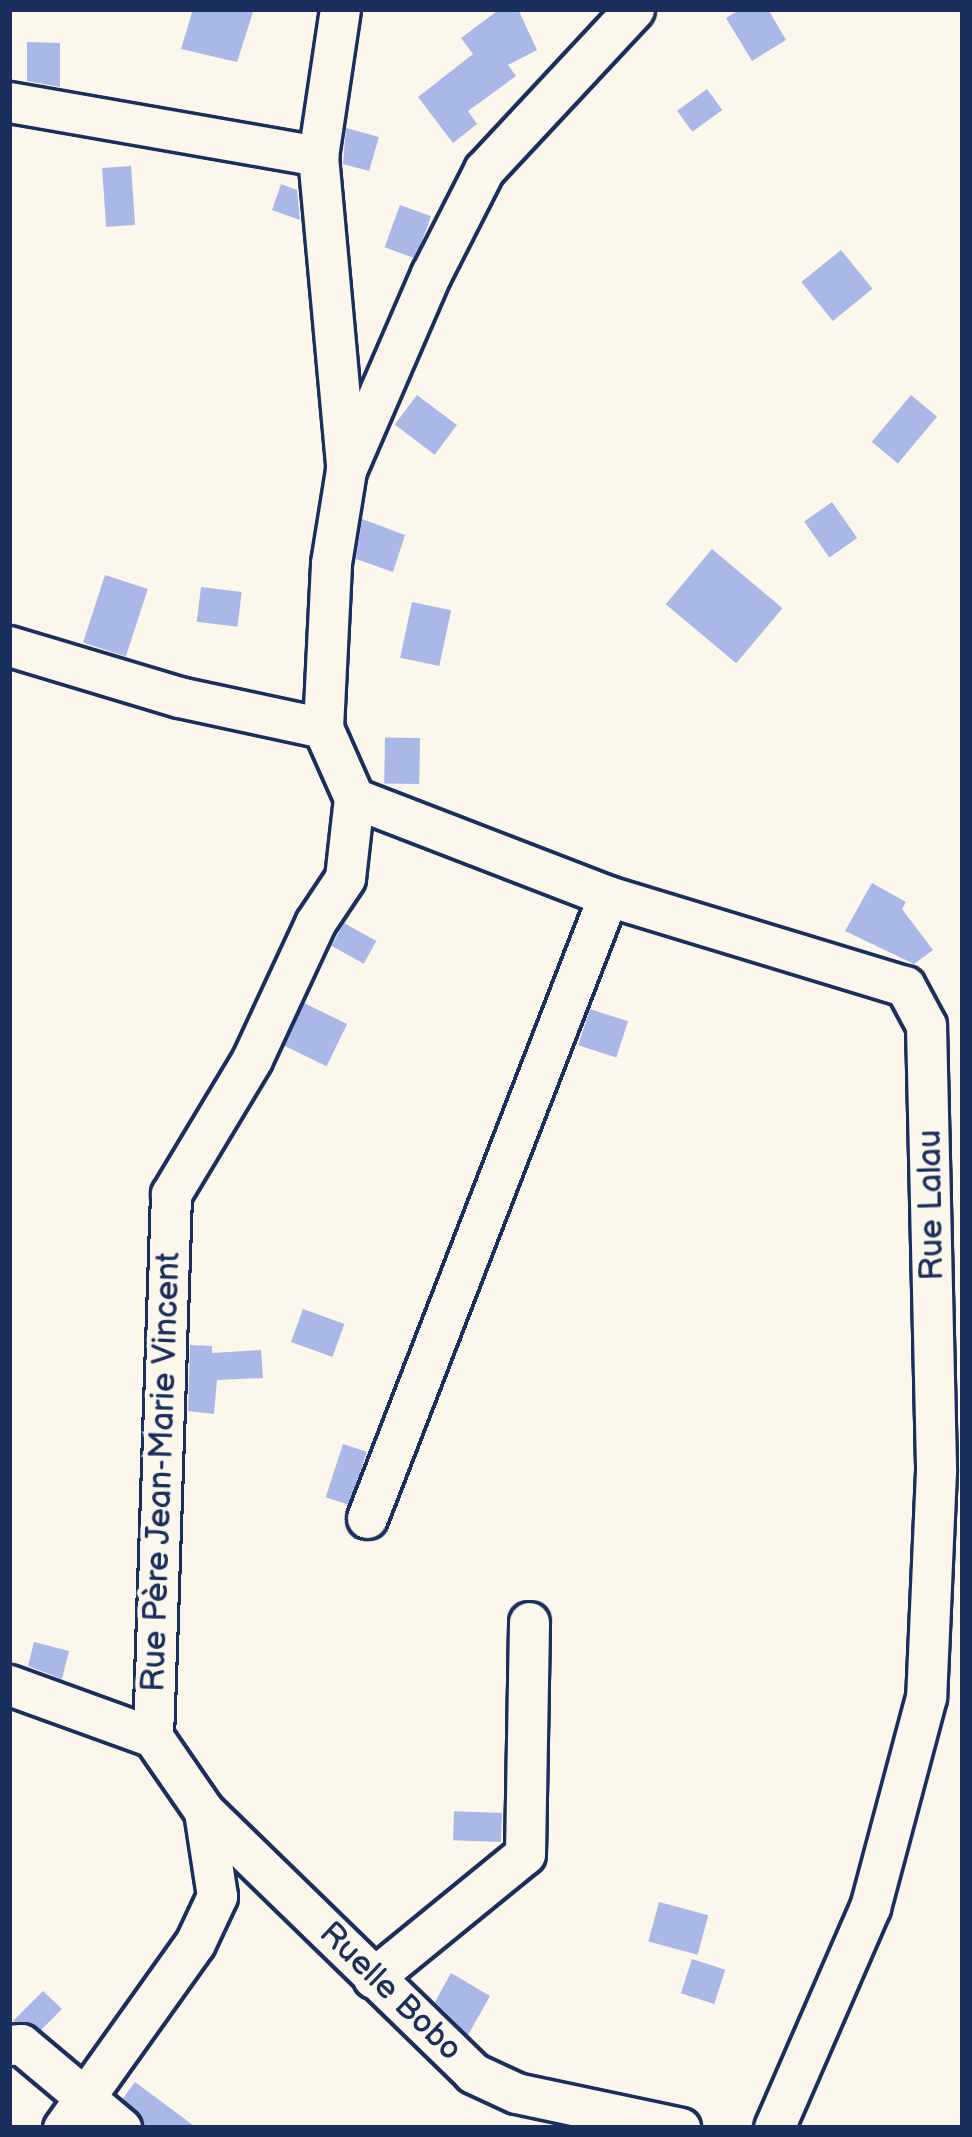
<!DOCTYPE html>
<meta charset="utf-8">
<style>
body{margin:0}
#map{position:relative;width:972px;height:2137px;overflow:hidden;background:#fbf7ec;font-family:"Balsamiq Sans",sans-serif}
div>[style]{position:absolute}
.building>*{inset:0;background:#aab8e8;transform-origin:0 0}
.roads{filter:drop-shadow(3px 0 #1b2f5e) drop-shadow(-3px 0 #1b2f5e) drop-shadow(0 3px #1b2f5e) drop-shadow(0 -3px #1b2f5e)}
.minor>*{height:39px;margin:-19.5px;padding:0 19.5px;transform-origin:19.5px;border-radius:19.5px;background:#fbf7ec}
span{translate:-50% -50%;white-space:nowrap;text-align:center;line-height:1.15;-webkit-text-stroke:9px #fbf7ec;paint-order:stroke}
.street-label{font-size:33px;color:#1b2f5e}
.frame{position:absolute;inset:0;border:12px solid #1b2f5e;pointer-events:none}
</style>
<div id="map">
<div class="building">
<div style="clip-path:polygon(193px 9px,254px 9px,237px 62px,181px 49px)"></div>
<div style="clip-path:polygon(500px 9px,518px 9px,537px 50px,508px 65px,516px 76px,468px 111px,477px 124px,453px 143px,418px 97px,473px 54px,461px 38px)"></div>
<div style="clip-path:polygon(741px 9px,768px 9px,786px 40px,752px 61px,726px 18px)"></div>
<div style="clip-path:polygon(27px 42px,60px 43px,60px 87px,27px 81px)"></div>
<div style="left:707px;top:89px;width:26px;height:37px;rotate:54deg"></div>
<div style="clip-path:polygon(346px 128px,379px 137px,369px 171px,343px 164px)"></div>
<div style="left:131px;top:166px;width:59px;height:29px;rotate:86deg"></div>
<div style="clip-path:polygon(281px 184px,297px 190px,300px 220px,272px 210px)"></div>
<div style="left:400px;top:205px;width:33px;height:45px;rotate:20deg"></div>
<div style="left:841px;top:250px;width:50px;height:51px;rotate:51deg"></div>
<div style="left:417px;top:395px;width:50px;height:37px;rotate:37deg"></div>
<div style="left:911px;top:395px;width:34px;height:61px;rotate:40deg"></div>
<div style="left:832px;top:502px;width:44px;height:34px;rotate:55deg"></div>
<div style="clip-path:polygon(362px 519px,405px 535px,393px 572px,356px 559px)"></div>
<div style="left:712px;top:549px;width:92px;height:72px;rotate:40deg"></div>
<div style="left:105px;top:575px;width:45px;height:71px;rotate:18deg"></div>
<div style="left:201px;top:587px;width:41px;height:35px;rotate:7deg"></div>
<div style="left:412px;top:602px;width:40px;height:57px;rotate:12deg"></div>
<div style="left:420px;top:738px;width:46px;height:35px;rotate:91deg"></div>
<div style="clip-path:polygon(872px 883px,906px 902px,902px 909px,933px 950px,914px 964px,845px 931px)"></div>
<div style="left:344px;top:923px;width:37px;height:26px;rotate:29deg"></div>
<div style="left:304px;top:1003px;width:48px;height:47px;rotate:26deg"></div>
<div style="left:590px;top:1009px;width:40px;height:38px;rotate:18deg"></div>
<div style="left:303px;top:1309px;width:44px;height:35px;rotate:20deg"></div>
<div style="clip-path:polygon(190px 1345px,212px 1346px,212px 1353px,261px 1350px,263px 1378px,217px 1380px,214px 1414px,188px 1411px)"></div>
<div style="left:343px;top:1444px;width:25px;height:56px;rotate:18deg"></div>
<div style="clip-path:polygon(34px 1642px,69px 1651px,62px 1679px,28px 1666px)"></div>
<div style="left:502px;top:1813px;width:29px;height:48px;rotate:92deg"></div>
<div style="left:659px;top:1902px;width:51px;height:41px;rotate:15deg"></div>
<div style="left:692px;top:1959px;width:35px;height:36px;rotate:18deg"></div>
<div style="clip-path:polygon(451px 1973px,490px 1996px,468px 2035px,435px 2002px)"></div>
<div style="clip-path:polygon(43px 1991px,62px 2009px,41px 2030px,13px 2021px)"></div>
<div style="clip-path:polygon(135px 2082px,197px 2128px,144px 2127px,123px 2098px)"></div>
</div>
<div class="roads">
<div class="minor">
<div style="left:340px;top:9px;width:149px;rotate:98.5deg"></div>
<div style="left:318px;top:156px;width:310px;rotate:84.8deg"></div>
<div style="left:9px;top:102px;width:314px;rotate:9.9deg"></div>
<div style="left:9px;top:646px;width:177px;rotate:16.7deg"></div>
<div style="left:179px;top:697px;width:147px;rotate:12.1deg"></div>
<div style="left:323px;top:728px;width:77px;rotate:66.1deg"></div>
<div style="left:323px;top:728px;width:165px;rotate:-87.2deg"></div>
<div style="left:331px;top:563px;width:94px;rotate:-80.8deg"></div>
<div style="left:346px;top:470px;width:214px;rotate:-66.6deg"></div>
<div style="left:431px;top:274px;width:117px;rotate:-63deg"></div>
<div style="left:484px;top:170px;width:220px;rotate:-47deg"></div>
<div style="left:354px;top:798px;width:272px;rotate:21.1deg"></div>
<div style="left:608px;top:896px;width:310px;rotate:16.9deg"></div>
<div style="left:905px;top:986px;width:44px;rotate:61.7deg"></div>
<div style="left:926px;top:1025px;width:446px;rotate:88.7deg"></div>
<div style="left:936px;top:1471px;width:226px;rotate:92.5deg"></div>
<div style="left:926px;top:1697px;width:217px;rotate:104.9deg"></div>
<div style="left:870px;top:1907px;width:241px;rotate:113.5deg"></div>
<div style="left:367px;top:1518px;width:667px;rotate:-68.82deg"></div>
<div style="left:9px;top:1685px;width:153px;rotate:19.9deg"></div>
<div style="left:204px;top:1811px;width:376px;rotate:44.2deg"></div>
<div style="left:473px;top:2073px;width:47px;rotate:24.9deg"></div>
<div style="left:516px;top:2093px;width:168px;rotate:12deg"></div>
<div style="left:373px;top:1978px;width:196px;rotate:-39.2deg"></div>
<div style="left:525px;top:1854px;width:232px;rotate:-89deg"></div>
<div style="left:9px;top:2045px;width:12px;rotate:-5deg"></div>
<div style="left:21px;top:2044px;width:131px;rotate:40deg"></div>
<div style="left:63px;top:2128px;width:227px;rotate:-54.5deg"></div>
<div style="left:195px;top:1943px;width:52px;rotate:-64.9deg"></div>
<div style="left:217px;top:1896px;width:86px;rotate:-98.7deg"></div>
<div style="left:204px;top:1811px;width:90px;rotate:-124.6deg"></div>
<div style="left:153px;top:1737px;width:543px;rotate:-88.1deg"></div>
<div style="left:171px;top:1194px;width:157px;rotate:-59deg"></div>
<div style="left:252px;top:1059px;width:150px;rotate:-65.1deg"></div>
<div style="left:315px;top:923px;width:54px;rotate:-56.3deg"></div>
<div style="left:345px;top:878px;width:81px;rotate:-83.6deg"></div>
</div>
</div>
<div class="street-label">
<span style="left:932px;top:1205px;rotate:-91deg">Rue Lalau</span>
<span style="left:162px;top:1472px;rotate:-88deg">Rue Père Jean-Marie Vincent</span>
<span style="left:390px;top:1992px;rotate:44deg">Ruelle Bobo</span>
</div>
<div class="frame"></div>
</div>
